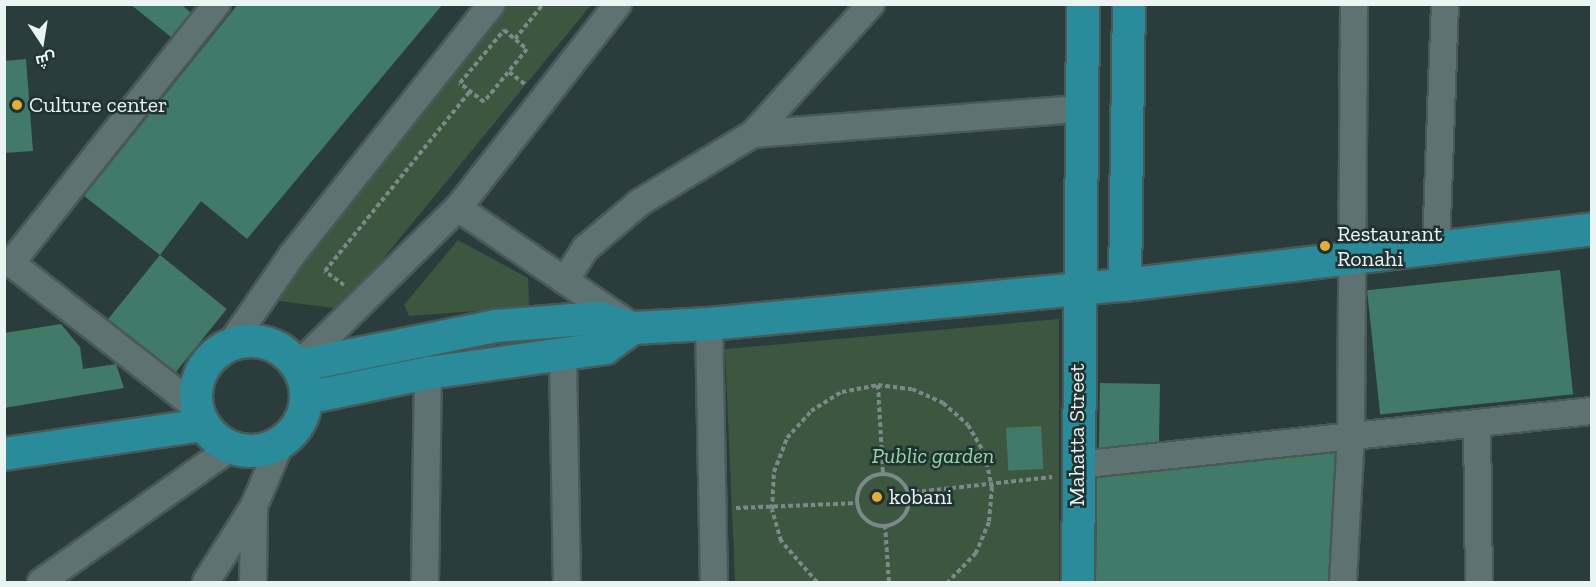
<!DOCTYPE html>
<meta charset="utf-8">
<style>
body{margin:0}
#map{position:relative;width:1596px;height:587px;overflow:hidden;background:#2a3c3b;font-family:"Zilla Slab",Cairo,serif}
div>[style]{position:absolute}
.green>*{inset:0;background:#3c5640}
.building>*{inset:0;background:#427a69;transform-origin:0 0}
.path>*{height:4px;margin-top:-2px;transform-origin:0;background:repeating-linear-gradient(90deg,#7b8a89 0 4.5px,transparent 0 7.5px)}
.path>.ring{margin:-2px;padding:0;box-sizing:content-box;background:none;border:4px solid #7b8a89;border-radius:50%}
.roads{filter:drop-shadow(2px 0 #495958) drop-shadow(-2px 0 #495958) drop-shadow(0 2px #495958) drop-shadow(0 -2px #495958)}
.minor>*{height:26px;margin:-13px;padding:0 13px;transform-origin:13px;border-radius:13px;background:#5e7271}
.major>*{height:32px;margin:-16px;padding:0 16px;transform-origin:16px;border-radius:16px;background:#2a8b9b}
.major>.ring{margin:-16px;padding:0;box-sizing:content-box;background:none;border:32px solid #2a8b9b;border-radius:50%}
.dots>*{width:16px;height:16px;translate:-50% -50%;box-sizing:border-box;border:3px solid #203131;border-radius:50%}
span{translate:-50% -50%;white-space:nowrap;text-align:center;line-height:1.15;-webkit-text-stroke:5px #203131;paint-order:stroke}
.poi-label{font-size:22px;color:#e9f4f3}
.left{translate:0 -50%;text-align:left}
.street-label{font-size:22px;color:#e9f4f3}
.park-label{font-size:22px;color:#9ad7a3;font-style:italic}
.frame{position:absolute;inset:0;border:6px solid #e9f4f3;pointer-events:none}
.north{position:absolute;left:12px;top:12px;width:60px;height:60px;-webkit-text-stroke:4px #203131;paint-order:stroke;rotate:168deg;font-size:16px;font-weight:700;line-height:24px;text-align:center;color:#e9f4f3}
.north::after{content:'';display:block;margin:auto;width:21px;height:27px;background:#e9f4f3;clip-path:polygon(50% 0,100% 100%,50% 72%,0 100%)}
</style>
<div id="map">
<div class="green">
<div style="clip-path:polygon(508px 5px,591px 5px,342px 309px,271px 300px)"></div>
<div style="clip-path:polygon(458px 240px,528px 278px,529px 307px,409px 316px,404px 305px)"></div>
<div style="clip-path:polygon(1059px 319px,1059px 582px,735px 582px,725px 349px)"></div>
</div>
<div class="building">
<div style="clip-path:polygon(130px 4px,181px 4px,191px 13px,171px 37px)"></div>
<div style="clip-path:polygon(238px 4px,443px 4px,247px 239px,201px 201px,160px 255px,84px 196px)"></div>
<div style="clip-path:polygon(26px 59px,33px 151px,4px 153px,4px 61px)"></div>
<div style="left:160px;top:255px;width:86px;height:83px;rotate:39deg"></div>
<div style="left:1560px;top:270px;width:125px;height:194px;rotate:84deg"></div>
<div style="clip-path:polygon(61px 324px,80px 347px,83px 369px,116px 364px,124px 388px,4px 408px,4px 333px)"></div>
<div style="left:1100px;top:383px;width:60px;height:64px;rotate:1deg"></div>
<div style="left:1041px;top:426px;width:43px;height:35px;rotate:87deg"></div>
<div style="clip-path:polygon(1335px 453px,1328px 582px,1096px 582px,1097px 478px)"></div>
</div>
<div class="path">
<div style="left:504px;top:30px;width:30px;rotate:40deg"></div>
<div style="left:527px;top:49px;width:68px;rotate:129.1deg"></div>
<div style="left:484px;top:102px;width:31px;rotate:-142deg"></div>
<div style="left:460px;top:83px;width:69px;rotate:-50.3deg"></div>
<div style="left:515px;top:39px;width:45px;rotate:-51.3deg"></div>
<div style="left:509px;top:72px;width:20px;rotate:37deg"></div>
<div style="left:344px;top:285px;width:24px;rotate:-144deg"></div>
<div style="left:325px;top:271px;width:231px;rotate:-51.1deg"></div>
<div style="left:878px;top:385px;width:90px;rotate:86.8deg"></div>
<div class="ring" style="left:857px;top:474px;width:48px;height:48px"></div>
<div style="left:907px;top:493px;width:146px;rotate:-6.3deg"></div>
<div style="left:736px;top:508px;width:122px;rotate:-2.3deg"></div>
<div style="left:885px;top:525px;width:57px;rotate:86deg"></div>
<div style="left:817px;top:582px;width:55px;rotate:-131.3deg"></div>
<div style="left:781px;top:541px;width:33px;rotate:-106deg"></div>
<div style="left:772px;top:509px;width:37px;rotate:-87deg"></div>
<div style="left:774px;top:472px;width:36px;rotate:-69deg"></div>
<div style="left:787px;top:438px;width:36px;rotate:-48deg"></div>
<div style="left:811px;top:411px;width:36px;rotate:-32deg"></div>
<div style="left:842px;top:392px;width:37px;rotate:-11deg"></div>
<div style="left:878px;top:385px;width:34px;rotate:7deg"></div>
<div style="left:912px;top:389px;width:34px;rotate:24deg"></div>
<div style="left:943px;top:403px;width:33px;rotate:41deg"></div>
<div style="left:968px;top:425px;width:34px;rotate:60deg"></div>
<div style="left:985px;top:455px;width:33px;rotate:78deg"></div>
<div style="left:992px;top:487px;width:35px;rotate:95deg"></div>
<div style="left:989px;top:522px;width:34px;rotate:113deg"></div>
<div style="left:976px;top:553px;width:40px;rotate:134deg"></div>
</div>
<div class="roads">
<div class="minor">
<div style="left:871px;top:4px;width:176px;rotate:132.2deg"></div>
<div style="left:753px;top:134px;width:329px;rotate:-4.4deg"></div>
<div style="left:458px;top:208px;width:203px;rotate:34.2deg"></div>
<div style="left:1436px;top:248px;width:244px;rotate:-87.9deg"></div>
<div style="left:11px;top:263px;width:331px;rotate:-51.5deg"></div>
<div style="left:4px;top:264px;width:7px;rotate:-8deg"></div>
<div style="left:11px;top:263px;width:236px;rotate:37.9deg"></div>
<div style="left:565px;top:281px;width:39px;rotate:-58deg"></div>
<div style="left:586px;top:248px;width:70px;rotate:-40.3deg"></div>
<div style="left:639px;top:203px;width:133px;rotate:-31.2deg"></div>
<div style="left:709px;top:324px;width:258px;rotate:88.9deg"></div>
<div style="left:230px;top:345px;width:109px;rotate:-55.4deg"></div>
<div style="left:292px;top:255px;width:321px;rotate:-51.5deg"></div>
<div style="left:563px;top:357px;width:225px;rotate:89deg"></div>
<div style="left:297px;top:366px;width:226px;rotate:-44.5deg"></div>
<div style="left:458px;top:208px;width:259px;rotate:-51.9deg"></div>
<div style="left:1477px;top:423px;width:159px;rotate:89.3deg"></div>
<div style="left:1077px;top:465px;width:518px;rotate:-5.99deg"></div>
<div style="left:41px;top:582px;width:234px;rotate:-35.3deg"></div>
<div style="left:206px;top:582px;width:90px;rotate:-57.7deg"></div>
<div style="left:254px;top:506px;width:69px;rotate:-67.1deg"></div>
<div style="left:253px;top:582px;width:76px;rotate:-89.2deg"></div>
<div style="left:425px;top:582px;width:209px;rotate:-89.2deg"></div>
<div style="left:1343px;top:582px;width:146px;rotate:-86.9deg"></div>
<div style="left:1351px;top:436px;width:432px;rotate:-89.6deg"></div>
</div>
<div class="major">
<div style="left:1125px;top:285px;width:281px;rotate:-89.2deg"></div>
<div class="ring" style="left:196px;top:341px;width:78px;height:78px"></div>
<div style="left:297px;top:366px;width:202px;rotate:-11.4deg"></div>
<div style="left:495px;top:326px;width:105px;rotate:-4.4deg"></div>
<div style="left:600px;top:318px;width:34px;rotate:17deg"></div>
<div style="left:633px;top:328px;width:76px;rotate:-3deg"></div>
<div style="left:709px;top:324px;width:418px;rotate:-5.4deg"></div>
<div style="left:1125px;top:285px;width:470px;rotate:-6.8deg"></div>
<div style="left:306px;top:398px;width:125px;rotate:-11.6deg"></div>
<div style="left:428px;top:373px;width:179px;rotate:-8deg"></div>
<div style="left:605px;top:348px;width:34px;rotate:-36deg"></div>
<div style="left:4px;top:454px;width:202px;rotate:-8.3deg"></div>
<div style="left:1078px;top:582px;width:578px;rotate:-89.5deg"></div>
</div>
</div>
<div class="dots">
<div style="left:17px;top:105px;background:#e7ac36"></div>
<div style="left:1325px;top:246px;background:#e7ac36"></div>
<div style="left:877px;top:497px;background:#e7ac36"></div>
</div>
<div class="poi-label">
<span class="left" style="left:29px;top:105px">Culture center</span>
<span class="left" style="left:1337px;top:246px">Restaurant<br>Ronahi</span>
<span class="left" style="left:889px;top:497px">kobani</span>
</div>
<div class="street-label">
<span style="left:1077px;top:435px;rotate:-90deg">Mahatta Street</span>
</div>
<div class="park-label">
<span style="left:933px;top:456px">Public garden</span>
</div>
<div class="frame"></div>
<div class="north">ش</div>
</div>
